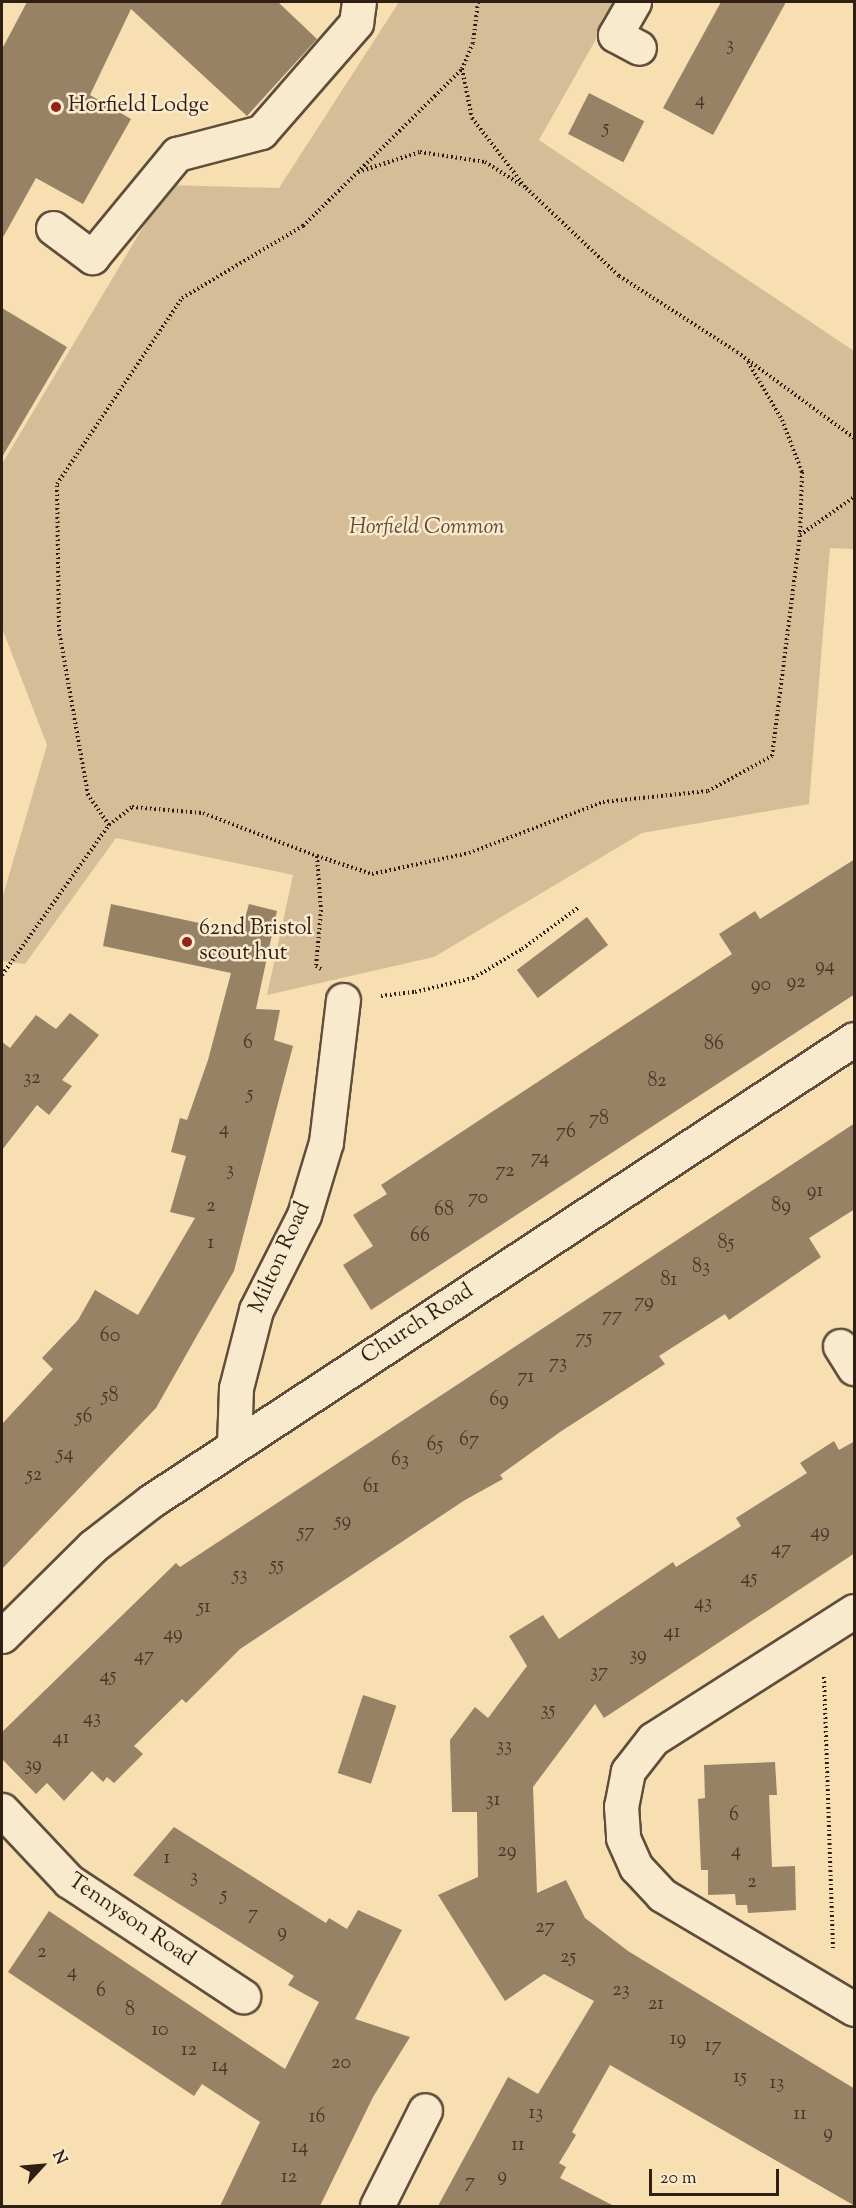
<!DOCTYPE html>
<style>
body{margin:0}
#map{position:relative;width:856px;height:2208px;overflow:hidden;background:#f7dfb2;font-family:"Sorts Mill Goudy",serif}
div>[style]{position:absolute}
.green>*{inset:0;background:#d5be97}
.building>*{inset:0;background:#978266;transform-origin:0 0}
.path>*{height:4px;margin-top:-2px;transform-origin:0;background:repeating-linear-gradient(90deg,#2e1e14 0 1.5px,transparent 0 4.5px)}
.roads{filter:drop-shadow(2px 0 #604e3c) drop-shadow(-2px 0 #604e3c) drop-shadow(0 2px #604e3c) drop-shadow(0 -2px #604e3c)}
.minor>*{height:33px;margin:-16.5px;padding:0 16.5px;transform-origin:16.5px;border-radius:16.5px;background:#faeacd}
.dots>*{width:16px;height:16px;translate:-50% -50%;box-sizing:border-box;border:3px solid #faeacd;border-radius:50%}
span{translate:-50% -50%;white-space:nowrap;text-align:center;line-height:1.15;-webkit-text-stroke:5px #faeacd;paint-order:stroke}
.number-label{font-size:20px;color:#483728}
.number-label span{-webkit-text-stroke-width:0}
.poi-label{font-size:22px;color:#2e1e14}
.left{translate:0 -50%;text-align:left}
.park-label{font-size:22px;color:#604e3b;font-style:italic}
.street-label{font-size:22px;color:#2e1e14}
.frame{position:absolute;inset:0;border:3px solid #2e1e14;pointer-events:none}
.north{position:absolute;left:12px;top:2136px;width:60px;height:60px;-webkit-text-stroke:4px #faeacd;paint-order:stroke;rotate:64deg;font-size:16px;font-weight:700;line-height:24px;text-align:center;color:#2e1e14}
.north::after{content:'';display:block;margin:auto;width:21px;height:27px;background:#2e1e14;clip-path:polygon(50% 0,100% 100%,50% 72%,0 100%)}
.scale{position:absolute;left:649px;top:2169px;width:130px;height:27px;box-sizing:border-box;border:3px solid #2e1e14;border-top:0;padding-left:8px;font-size:18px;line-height:21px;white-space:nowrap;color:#2e1e14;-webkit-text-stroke:4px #faeacd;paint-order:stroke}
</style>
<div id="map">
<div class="green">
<div style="clip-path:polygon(399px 2px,617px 2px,539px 140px,854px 351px,854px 549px,830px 548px,809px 804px,642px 833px,434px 957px,267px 995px,293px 875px,116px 838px,25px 964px,2px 961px,2px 899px,47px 745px,2px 628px,2px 464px,168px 185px,279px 188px)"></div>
</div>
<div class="building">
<div style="clip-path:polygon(27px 2px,278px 2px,317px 39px,247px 116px,131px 9px,90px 95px,131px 119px,83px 204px,36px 178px,2px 239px,2px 49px)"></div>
<div style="clip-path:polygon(721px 2px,786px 2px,713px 135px,663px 108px)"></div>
<div style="left:589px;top:93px;width:62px;height:46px;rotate:27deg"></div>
<div style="clip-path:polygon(2px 308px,67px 347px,2px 457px)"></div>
<div style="clip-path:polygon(855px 859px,855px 994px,371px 1310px,343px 1265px,373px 1246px,353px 1215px,387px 1194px,381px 1185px,732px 954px,719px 934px,755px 911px,760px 919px)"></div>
<div style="clip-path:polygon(111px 904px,241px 932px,249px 904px,277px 911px,256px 1009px,280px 1010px,274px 1040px,293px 1046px,234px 1271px,199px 1332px,156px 1408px,2px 1569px,2px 1424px,53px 1369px,42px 1358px,78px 1320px,95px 1290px,138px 1315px,195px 1218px,170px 1212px,186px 1156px,171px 1152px,180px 1118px,187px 1120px,208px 1060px,231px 973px,103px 946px)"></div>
<div style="left:587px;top:917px;width:35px;height:88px;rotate:53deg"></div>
<div style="clip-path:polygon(70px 1013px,99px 1035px,62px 1080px,72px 1086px,49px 1115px,37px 1105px,2px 1150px,2px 1042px,10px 1048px,36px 1015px,56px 1029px)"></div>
<div style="clip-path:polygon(855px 1123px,855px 1209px,809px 1238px,821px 1257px,729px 1320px,725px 1314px,659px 1356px,665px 1364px,560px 1432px,500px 1475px,503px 1479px,465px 1500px,240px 1649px,186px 1703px,182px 1699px,134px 1746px,143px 1754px,114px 1783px,107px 1777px,103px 1782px,92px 1771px,64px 1801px,47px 1783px,36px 1794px,2px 1759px,2px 1732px,176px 1563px,180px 1567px)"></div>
<div style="clip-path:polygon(834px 1441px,839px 1450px,855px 1441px,855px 1553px,604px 1718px,595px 1704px,533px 1787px,537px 1893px,566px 1880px,585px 1918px,628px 1951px,855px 2089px,855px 2206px,610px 2065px,572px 2132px,576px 2135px,559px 2163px,566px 2167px,560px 2178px,614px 2206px,438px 2206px,508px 2077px,538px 2094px,594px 2001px,544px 1974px,505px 2001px,438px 1895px,478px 1877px,477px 1812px,452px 1812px,450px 1740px,475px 1707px,488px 1718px,527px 1666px,509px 1636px,543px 1615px,559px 1639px,673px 1562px,676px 1567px,741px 1526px,736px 1518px,807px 1473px,800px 1463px)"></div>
<div style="left:363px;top:1695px;width:35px;height:82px;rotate:18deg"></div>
<div style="clip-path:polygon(775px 1762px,777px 1795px,769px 1795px,772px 1867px,795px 1866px,796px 1910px,748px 1913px,747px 1905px,736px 1905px,735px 1894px,708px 1895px,708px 1870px,701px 1870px,698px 1799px,705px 1798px,704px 1765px)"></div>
<div style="clip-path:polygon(174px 1827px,326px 1923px,329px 1918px,347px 1929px,358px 1910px,402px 1930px,355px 2019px,410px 2037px,373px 2097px,320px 2206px,220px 2206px,260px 2122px,202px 2084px,194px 2096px,8px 1972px,49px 1911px,285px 2069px,319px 2002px,288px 1985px,294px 1976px,133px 1875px)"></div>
</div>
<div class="path">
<div style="left:478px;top:2px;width:41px;rotate:97deg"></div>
<div style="left:473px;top:43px;width:28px;rotate:113deg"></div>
<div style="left:462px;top:69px;width:50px;rotate:78.5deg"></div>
<div style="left:472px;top:118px;width:88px;rotate:52.4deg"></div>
<div style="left:526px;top:188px;width:128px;rotate:43.4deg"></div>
<div style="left:619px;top:276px;width:140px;rotate:32.8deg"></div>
<div style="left:737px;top:352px;width:145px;rotate:36.3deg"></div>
<div style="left:358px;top:172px;width:65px;rotate:-17.9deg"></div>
<div style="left:420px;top:152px;width:66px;rotate:8.7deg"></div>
<div style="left:485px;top:162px;width:45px;rotate:32.3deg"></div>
<div style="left:748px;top:362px;width:67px;rotate:59.6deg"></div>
<div style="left:782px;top:420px;width:56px;rotate:69deg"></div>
<div style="left:802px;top:472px;width:62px;rotate:91.8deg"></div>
<div style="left:109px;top:825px;width:29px;rotate:-38deg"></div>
<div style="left:132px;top:807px;width:71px;rotate:4.8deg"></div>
<div style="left:203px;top:813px;width:122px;rotate:20.7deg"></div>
<div style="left:317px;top:856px;width:54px;rotate:85.8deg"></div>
<div style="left:321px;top:910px;width:56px;rotate:95.1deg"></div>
<div style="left:316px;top:966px;width:6px;rotate:31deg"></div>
<div style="left:317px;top:856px;width:58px;rotate:18.1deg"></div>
<div style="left:372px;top:874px;width:99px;rotate:-12.2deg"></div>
<div style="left:469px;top:853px;width:143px;rotate:-20.8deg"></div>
<div style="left:603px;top:802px;width:106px;rotate:-6deg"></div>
<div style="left:708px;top:791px;width:73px;rotate:-28.7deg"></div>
<div style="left:772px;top:756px;width:223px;rotate:-82.8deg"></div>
<div style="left:800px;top:535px;width:66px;rotate:-35.1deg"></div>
<div style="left:2px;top:975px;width:184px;rotate:-54.5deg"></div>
<div style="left:109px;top:825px;width:37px;rotate:-125deg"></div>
<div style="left:88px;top:795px;width:167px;rotate:-100deg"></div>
<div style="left:59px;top:631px;width:147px;rotate:-90.8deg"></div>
<div style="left:57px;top:484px;width:224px;rotate:-56.1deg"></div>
<div style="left:182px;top:298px;width:141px;rotate:-30.8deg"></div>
<div style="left:303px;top:226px;width:223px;rotate:-44.6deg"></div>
<div style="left:381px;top:996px;width:34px;rotate:-7deg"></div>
<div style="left:415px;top:992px;width:60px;rotate:-13.6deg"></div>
<div style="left:473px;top:978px;width:57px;rotate:-30.6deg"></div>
<div style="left:522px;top:949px;width:71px;rotate:-36.4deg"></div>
<div style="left:824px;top:1677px;width:274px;rotate:88.1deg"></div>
</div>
<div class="roads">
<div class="minor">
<div style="left:634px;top:2px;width:38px;rotate:120deg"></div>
<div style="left:615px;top:35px;width:27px;rotate:28deg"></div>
<div style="left:53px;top:228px;width:49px;rotate:36.6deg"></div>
<div style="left:92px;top:257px;width:134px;rotate:-50.5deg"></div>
<div style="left:177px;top:154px;width:87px;rotate:-14.7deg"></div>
<div style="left:261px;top:132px;width:145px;rotate:-48.9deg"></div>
<div style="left:356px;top:23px;width:21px;rotate:-82deg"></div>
<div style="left:840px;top:1346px;width:26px;rotate:58deg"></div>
<div style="left:234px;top:1445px;width:57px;rotate:-88deg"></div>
<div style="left:236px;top:1388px;width:81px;rotate:-75.6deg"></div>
<div style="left:256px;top:1310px;width:106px;rotate:-63.2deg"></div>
<div style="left:304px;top:1215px;width:76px;rotate:-73.2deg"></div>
<div style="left:326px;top:1142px;width:143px;rotate:-83.2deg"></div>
<div style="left:854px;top:1611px;width:238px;rotate:147.5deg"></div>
<div style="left:653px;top:1739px;width:41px;rotate:128deg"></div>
<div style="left:628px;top:1771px;width:36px;rotate:101deg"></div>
<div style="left:621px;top:1806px;width:32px;rotate:86deg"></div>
<div style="left:623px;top:1838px;width:32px;rotate:66deg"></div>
<div style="left:636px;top:1867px;width:38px;rotate:47deg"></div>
<div style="left:662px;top:1895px;width:223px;rotate:30.7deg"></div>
<div style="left:2px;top:1636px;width:128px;rotate:-44.7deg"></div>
<div style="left:93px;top:1546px;width:73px;rotate:-37.8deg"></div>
<div style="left:151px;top:1501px;width:841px;rotate:-33.31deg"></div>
<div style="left:2px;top:1810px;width:98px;rotate:46.7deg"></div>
<div style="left:69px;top:1881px;width:209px;rotate:33.5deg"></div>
<div style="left:377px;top:2206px;width:107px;rotate:-63.4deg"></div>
</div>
</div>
<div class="dots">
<div style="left:56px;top:107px;background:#8f2418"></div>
<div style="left:187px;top:942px;background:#8f2418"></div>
</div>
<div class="number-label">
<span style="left:730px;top:45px">3</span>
<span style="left:700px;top:100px">4</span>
<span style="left:606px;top:128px">5</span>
<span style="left:825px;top:966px">94</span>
<span style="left:796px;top:982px">92</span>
<span style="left:761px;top:985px">90</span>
<span style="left:248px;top:1043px">6</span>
<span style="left:714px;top:1044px">86</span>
<span style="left:32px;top:1078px">32</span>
<span style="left:657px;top:1081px">82</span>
<span style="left:250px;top:1094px">5</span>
<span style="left:599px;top:1119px">78</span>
<span style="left:224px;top:1129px">4</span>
<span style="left:566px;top:1132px">76</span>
<span style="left:540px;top:1158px">74</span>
<span style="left:230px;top:1170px">3</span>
<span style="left:505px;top:1171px">72</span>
<span style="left:815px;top:1191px">91</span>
<span style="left:478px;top:1198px">70</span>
<span style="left:211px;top:1206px">2</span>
<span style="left:781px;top:1206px">89</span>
<span style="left:444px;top:1210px">68</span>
<span style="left:420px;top:1236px">66</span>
<span style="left:211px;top:1243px">1</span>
<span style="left:726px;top:1243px">85</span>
<span style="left:701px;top:1267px">83</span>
<span style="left:669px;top:1280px">81</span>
<span style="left:644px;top:1302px">79</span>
<span style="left:612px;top:1316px">77</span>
<span style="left:110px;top:1336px">60</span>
<span style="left:584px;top:1338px">75</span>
<span style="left:558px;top:1363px">73</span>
<span style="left:526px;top:1377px">71</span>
<span style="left:110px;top:1396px">58</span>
<span style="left:499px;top:1400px">69</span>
<span style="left:84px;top:1417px">56</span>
<span style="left:469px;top:1440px">67</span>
<span style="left:435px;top:1445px">65</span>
<span style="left:65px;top:1454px">54</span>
<span style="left:400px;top:1460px">63</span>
<span style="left:34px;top:1475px">52</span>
<span style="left:371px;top:1487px">61</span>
<span style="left:343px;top:1521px">59</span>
<span style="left:306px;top:1532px">57</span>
<span style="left:820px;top:1532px">49</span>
<span style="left:781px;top:1549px">47</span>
<span style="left:277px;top:1565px">55</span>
<span style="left:240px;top:1575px">53</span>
<span style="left:749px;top:1578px">45</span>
<span style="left:703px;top:1603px">43</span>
<span style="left:204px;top:1607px">51</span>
<span style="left:672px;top:1632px">41</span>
<span style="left:173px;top:1634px">49</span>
<span style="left:638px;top:1655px">39</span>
<span style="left:144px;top:1656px">47</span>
<span style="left:599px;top:1672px">37</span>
<span style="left:108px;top:1676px">45</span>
<span style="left:548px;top:1710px">35</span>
<span style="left:92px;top:1718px">43</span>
<span style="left:61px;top:1738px">41</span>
<span style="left:504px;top:1746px">33</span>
<span style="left:33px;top:1765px">39</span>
<span style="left:493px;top:1800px">31</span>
<span style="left:734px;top:1815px">6</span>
<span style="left:507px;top:1851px">29</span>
<span style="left:736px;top:1851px">4</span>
<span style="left:167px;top:1858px">1</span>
<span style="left:194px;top:1877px">3</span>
<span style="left:752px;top:1882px">2</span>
<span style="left:224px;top:1895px">5</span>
<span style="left:253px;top:1914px">7</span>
<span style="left:545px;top:1927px">27</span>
<span style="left:282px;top:1932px">9</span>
<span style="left:42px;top:1952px">2</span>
<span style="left:568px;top:1957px">25</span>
<span style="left:72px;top:1972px">4</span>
<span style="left:621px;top:1990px">23</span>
<span style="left:101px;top:1991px">6</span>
<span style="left:656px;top:2004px">21</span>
<span style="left:130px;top:2010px">8</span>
<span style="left:160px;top:2030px">10</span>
<span style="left:678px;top:2039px">19</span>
<span style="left:713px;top:2046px">17</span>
<span style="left:189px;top:2050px">12</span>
<span style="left:341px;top:2063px">20</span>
<span style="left:220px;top:2066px">14</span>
<span style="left:740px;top:2077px">15</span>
<span style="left:777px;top:2083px">13</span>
<span style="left:536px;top:2113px">13</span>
<span style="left:800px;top:2114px">11</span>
<span style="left:317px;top:2117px">16</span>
<span style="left:828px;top:2133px">9</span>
<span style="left:518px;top:2145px">11</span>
<span style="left:300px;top:2147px">14</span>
<span style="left:502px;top:2176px">9</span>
<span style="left:289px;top:2177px">12</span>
<span style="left:470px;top:2182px">7</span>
</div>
<div class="poi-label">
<span class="left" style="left:68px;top:107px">Horfield Lodge</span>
<span class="left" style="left:199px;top:942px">62nd Bristol<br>scout hut</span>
</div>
<div class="park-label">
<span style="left:427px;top:529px">Horfield Common</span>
</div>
<div class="street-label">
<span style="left:281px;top:1258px;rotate:-66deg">Milton Road</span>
<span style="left:418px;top:1325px;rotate:-33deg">Church Road</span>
<span style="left:131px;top:1921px;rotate:34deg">Tennyson Road</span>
</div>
<div class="frame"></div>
<div class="north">N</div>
<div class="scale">20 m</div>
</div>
